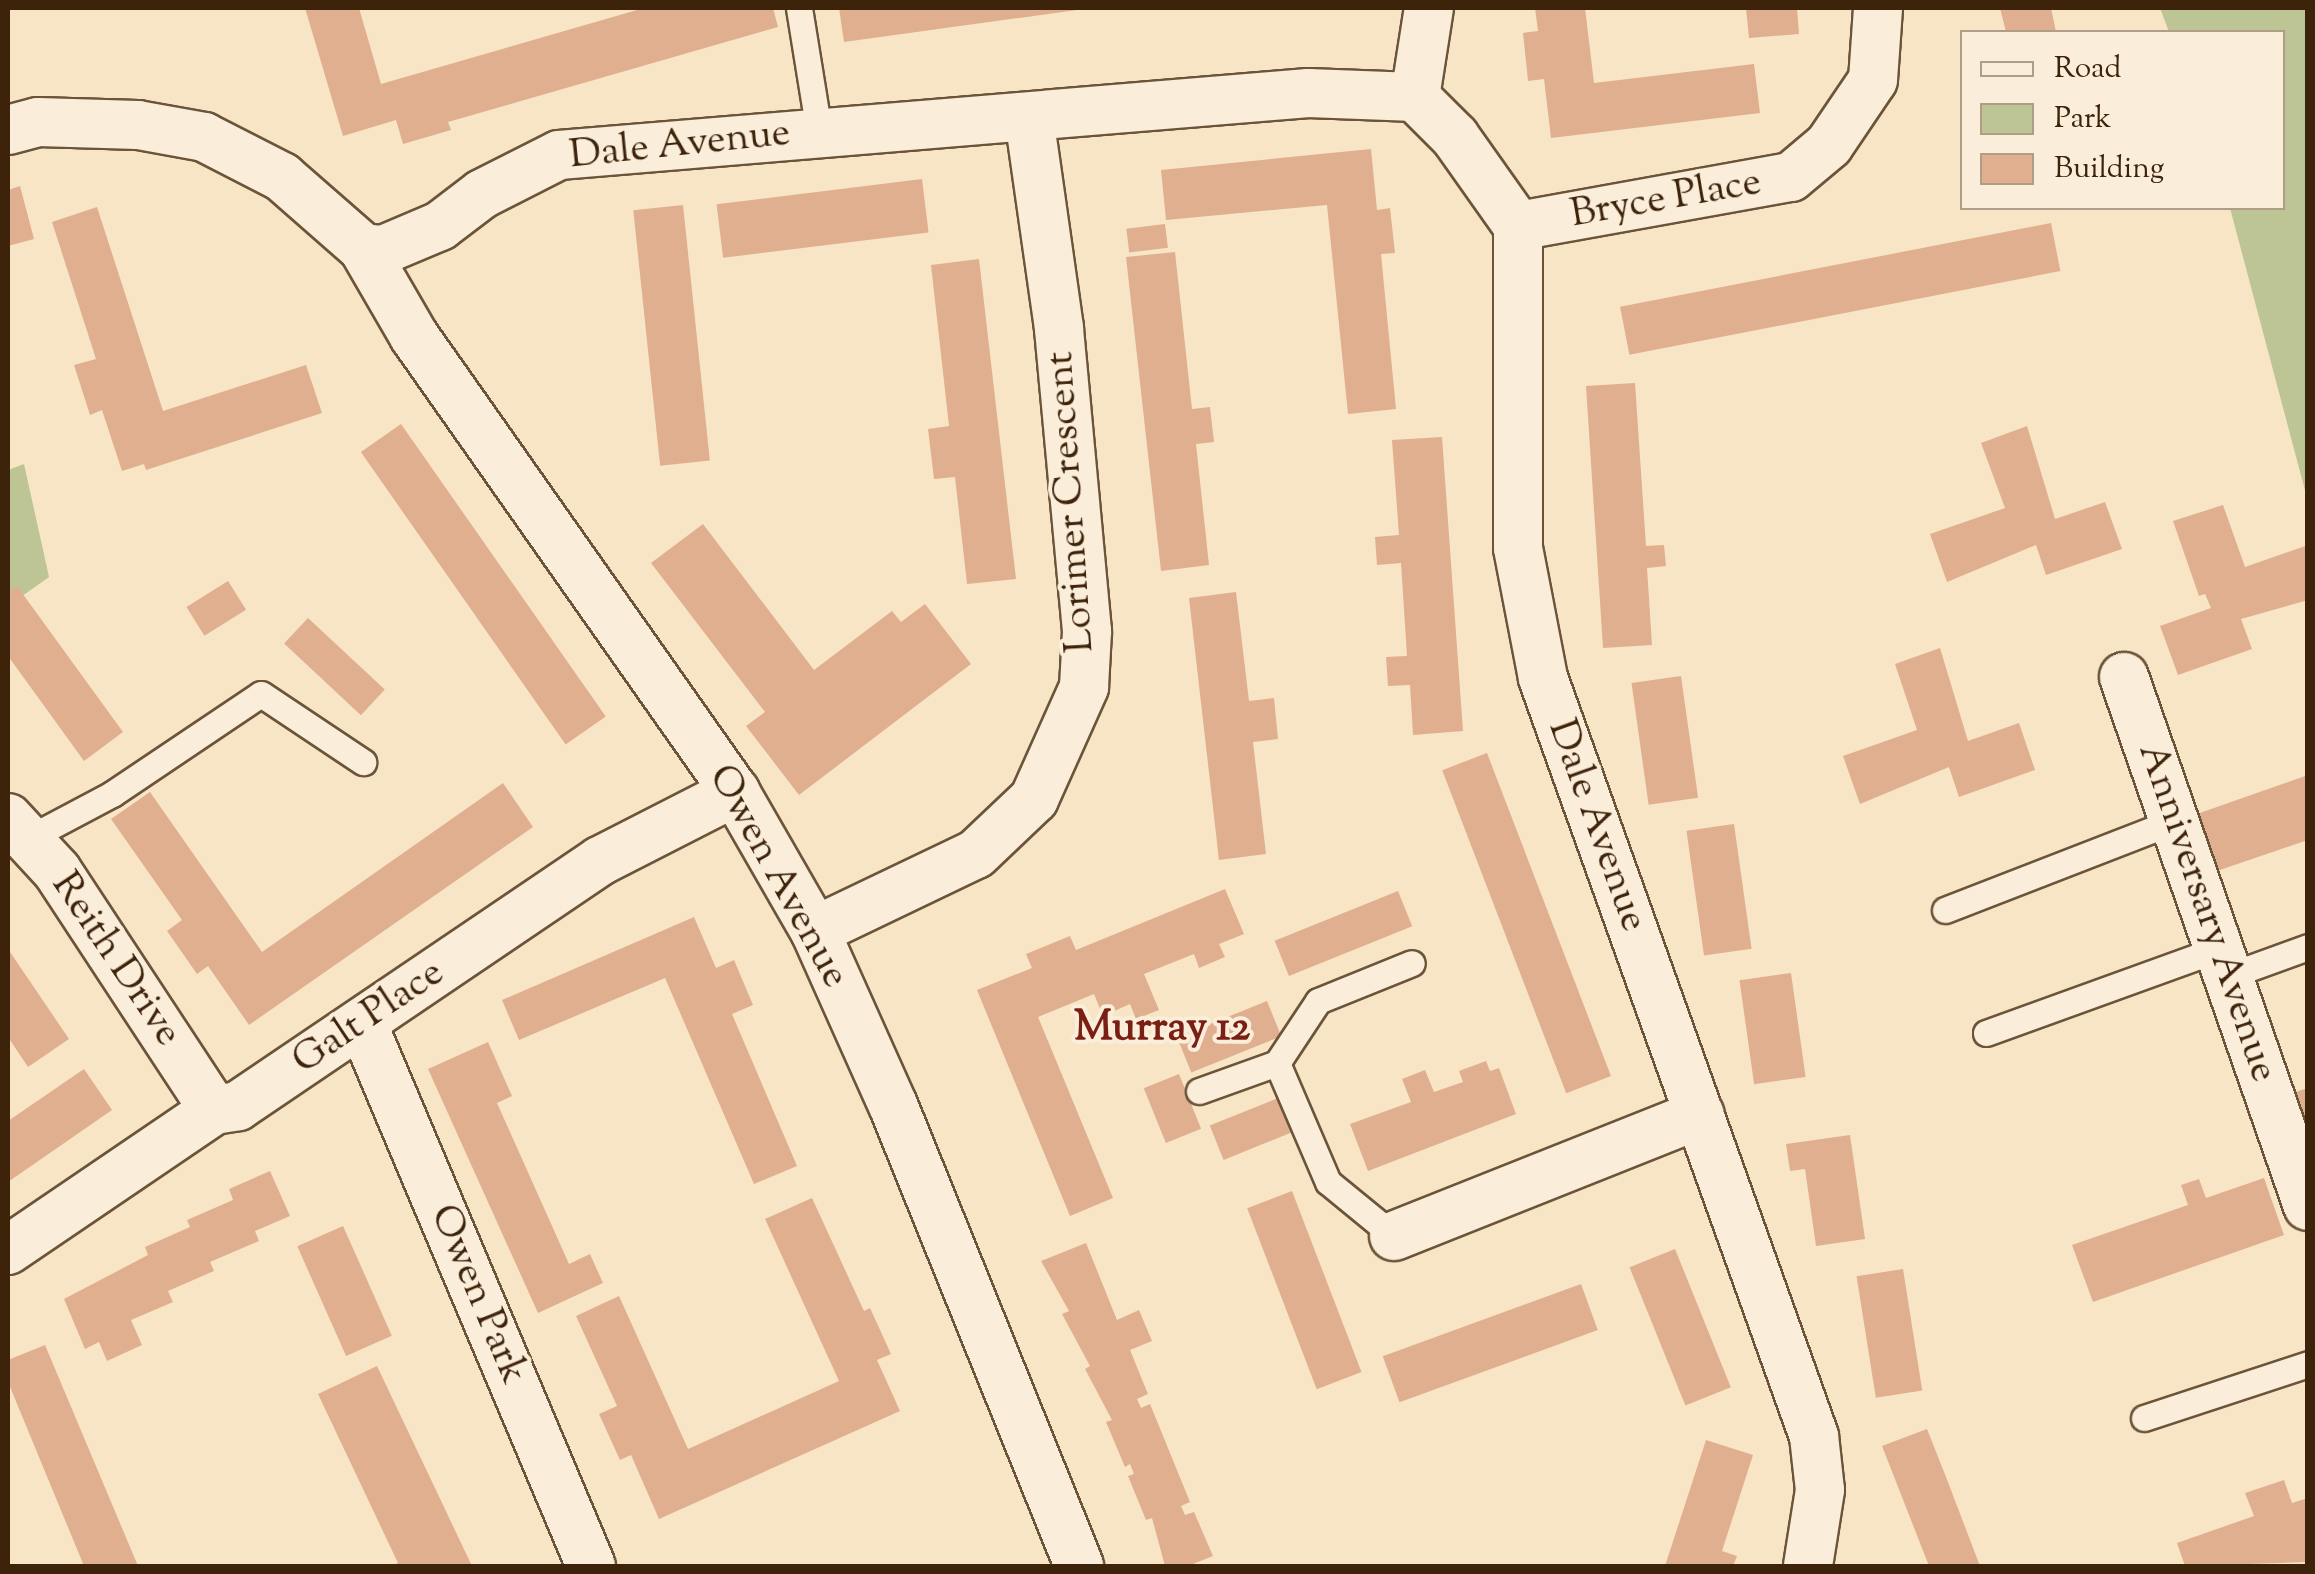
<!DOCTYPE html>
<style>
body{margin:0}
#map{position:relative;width:2315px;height:1574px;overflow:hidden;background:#f8e5c6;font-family:"Sorts Mill Goudy",serif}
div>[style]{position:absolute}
.green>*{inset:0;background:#bdc595}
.building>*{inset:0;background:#e0af8f;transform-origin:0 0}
.roads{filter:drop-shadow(2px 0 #6c543a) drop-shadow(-2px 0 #6c543a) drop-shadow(0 2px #6c543a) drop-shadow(0 -2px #6c543a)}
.lane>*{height:25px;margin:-12.5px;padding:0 12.5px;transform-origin:12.5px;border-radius:12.5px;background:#faeeda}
.street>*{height:48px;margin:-24px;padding:0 24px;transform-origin:24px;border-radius:24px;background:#faeeda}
span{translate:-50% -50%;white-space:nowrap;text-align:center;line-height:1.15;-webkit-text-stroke:8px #faeeda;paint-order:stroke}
.street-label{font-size:40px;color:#3e230b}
.neighbourhood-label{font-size:42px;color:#7a1f14;font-weight:700}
.frame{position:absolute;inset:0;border:10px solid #3e230b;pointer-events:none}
.legend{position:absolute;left:1960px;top:30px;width:325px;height:180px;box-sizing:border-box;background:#faeeda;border:2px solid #af9d87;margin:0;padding:12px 18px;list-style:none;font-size:30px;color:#3e230b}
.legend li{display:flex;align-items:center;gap:20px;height:50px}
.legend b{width:50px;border:2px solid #af9d87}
</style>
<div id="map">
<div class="green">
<div style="clip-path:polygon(2160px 8px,2307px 8px,2307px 498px,2230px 208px,2282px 208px,2282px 32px,2169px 32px)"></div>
<div style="clip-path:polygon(24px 464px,49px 577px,8px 606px,8px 470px)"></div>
</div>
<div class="building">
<div style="clip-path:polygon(305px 8px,359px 8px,381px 84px,644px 8px,773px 8px,778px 27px,448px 122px,451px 130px,403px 144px,396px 120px,343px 136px)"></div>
<div style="clip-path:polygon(839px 8px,1077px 8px,1077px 10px,844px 42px)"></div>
<div style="clip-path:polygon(1535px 8px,1585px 8px,1594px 83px,1754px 64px,1760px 113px,1551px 138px,1544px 79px,1528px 81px,1523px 33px,1538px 31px)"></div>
<div style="clip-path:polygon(1746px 8px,1797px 8px,1799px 34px,1749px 38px)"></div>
<div style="clip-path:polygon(2000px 8px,2051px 8px,2056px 32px,2006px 32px)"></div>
<div style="clip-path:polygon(1371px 149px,1377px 210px,1390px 208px,1395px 253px,1381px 254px,1396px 409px,1348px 414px,1327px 205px,1166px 220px,1161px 170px)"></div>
<div style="left:922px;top:179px;width:54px;height:207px;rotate:83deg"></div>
<div style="clip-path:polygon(20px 186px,34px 239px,8px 246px,8px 190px)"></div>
<div style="left:683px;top:205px;width:257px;height:50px;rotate:84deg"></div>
<div style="clip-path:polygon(97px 207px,163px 411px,306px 365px,322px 413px,146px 470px,144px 464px,122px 471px,102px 410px,90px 415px,74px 365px,96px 359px,52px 222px)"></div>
<div style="left:2051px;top:223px;width:49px;height:439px;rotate:79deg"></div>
<div style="left:1165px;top:224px;width:24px;height:39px;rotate:83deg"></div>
<div style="clip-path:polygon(1175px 252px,1192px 409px,1210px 407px,1214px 442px,1196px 444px,1209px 565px,1161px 571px,1126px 257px)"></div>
<div style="clip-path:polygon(979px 259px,1016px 579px,967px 584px,955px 477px,934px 479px,928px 429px,949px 426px,931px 265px)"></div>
<div style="clip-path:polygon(1635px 383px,1646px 546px,1664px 545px,1666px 566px,1647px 568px,1652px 645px,1603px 648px,1586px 386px)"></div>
<div style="left:401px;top:424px;width:357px;height:49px;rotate:55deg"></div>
<div style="clip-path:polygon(2027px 426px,2055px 519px,2105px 502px,2122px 549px,2046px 575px,2036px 545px,1947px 582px,1930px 534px,2005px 508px,1981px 443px)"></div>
<div style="clip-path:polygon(1442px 437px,1463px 731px,1413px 735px,1410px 685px,1388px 686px,1386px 657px,1407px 656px,1401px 563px,1377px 565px,1375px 537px,1399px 535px,1392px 440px)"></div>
<div style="clip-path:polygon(2223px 505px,2245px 567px,2308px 545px,2308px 600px,2241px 619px,2252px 649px,2178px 675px,2160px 626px,2211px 608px,2205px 594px,2199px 596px,2173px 521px)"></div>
<div style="clip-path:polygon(703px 524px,814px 670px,892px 611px,901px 622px,925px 604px,971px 664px,799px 795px,746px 726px,765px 712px,651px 563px)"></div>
<div style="left:228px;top:581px;width:34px;height:49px;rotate:58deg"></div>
<div style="clip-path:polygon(17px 586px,123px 732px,84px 761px,8px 656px,8px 593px)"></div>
<div style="clip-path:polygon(1236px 592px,1249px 701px,1274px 698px,1278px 739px,1253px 742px,1266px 854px,1219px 860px,1189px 598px)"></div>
<div style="left:308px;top:618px;width:105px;height:35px;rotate:43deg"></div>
<div style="clip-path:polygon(1940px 648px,1968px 741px,2019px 723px,2035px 770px,1959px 797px,1949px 767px,1860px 804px,1843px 756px,1917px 730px,1895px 664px)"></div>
<div style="left:1681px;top:676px;width:123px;height:50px;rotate:82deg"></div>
<div style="left:1487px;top:753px;width:346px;height:48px;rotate:69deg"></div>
<div style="clip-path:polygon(2308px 775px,2308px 840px,2214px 872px,2194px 815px)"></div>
<div style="clip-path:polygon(503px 783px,533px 827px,249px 1025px,208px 966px,197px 974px,167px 931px,182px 920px,111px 819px,150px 792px,262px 952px)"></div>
<div style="left:1734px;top:824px;width:126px;height:48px;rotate:82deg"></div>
<div style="clip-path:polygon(1225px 889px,1244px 934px,1219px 944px,1225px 957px,1199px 968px,1194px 954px,1144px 974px,1159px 1010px,1136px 1019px,1130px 1004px,1103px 1016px,1094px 994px,1038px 1017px,1113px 1198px,1070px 1216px,977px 990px,1032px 968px,1026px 954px,1070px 936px,1076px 950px)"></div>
<div style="left:1398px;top:891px;width:38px;height:133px;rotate:68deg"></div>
<div style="clip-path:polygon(694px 917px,716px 968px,734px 960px,753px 1005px,732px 1014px,797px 1166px,754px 1184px,665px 978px,519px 1040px,502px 1000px)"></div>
<div style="clip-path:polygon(8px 949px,69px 1039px,28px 1067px,8px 1037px)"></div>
<div style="left:1791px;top:973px;width:105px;height:52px;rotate:82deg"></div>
<div style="left:1267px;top:1001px;width:38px;height:97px;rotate:68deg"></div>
<div style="clip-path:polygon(488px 1042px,512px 1096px,497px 1103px,569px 1264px,590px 1254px,603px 1283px,538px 1313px,428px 1069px)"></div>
<div style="clip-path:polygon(1486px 1061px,1490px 1071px,1499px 1068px,1516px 1114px,1368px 1171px,1350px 1124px,1411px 1102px,1402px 1079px,1425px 1070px,1434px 1092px,1463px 1082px,1459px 1071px)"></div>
<div style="clip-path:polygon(84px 1069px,112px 1110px,8px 1182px,8px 1121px)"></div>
<div style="left:1179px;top:1074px;width:59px;height:38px;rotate:68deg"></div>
<div style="clip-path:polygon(2308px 1088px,2308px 1148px,2289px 1094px)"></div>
<div style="left:1283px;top:1096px;width:37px;height:79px;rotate:68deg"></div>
<div style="clip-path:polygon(1850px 1135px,1865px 1239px,1816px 1246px,1805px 1169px,1790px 1171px,1786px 1144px)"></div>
<div style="clip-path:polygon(270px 1171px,290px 1216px,255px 1231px,259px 1241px,210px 1262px,214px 1271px,168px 1291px,173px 1302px,131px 1320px,142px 1345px,107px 1361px,99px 1342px,85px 1349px,64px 1299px,148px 1255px,145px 1247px,190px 1227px,187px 1220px,233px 1200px,229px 1189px)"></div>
<div style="clip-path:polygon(2264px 1178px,2284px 1235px,2093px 1302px,2072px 1245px,2188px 1205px,2181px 1185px,2199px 1179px,2206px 1198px)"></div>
<div style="left:1292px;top:1191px;width:194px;height:48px;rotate:69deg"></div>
<div style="clip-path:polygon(812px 1198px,864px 1311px,870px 1308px,891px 1354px,877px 1360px,900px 1411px,659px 1519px,631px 1455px,620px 1460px,599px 1414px,617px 1406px,576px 1316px,619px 1296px,688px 1449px,839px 1381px,765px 1219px)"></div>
<div style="left:343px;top:1226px;width:120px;height:50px;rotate:66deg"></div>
<div style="clip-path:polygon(1086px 1243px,1117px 1320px,1139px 1310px,1152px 1341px,1130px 1350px,1148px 1394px,1137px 1399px,1141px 1408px,1150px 1404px,1190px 1502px,1181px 1506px,1185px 1515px,1194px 1512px,1213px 1556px,1188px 1566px,1165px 1566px,1152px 1518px,1146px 1520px,1128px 1476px,1134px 1474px,1130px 1464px,1125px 1467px,1106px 1422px,1112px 1420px,1085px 1369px,1090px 1366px,1062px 1314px,1069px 1311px,1041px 1261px)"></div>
<div style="left:1675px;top:1249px;width:149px;height:49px;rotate:68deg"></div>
<div style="left:1903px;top:1269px;width:123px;height:47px;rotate:81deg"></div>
<div style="left:1581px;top:1284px;width:49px;height:211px;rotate:70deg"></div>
<div style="clip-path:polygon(45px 1345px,138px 1566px,84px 1566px,8px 1382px,8px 1360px)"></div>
<div style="clip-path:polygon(377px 1366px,472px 1566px,390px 1566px,398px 1563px,318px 1394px)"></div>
<div style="clip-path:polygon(1927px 1429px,1946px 1477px,1980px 1566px,1929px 1566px,1882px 1446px)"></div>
<div style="clip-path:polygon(1706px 1440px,1753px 1455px,1722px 1551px,1737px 1556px,1733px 1566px,1665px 1566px)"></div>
<div style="clip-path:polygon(2284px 1480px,2292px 1503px,2308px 1498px,2308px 1562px,2185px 1566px,2177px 1543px,2254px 1516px,2245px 1493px)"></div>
</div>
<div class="roads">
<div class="lane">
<div style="left:799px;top:8px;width:125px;rotate:80.8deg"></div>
<div style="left:29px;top:838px;width:94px;rotate:-27.9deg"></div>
<div style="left:112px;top:794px;width:179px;rotate:-33.9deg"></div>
<div style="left:261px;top:694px;width:123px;rotate:33.7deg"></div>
<div style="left:1945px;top:910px;width:246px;rotate:-21.2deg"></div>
<div style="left:2228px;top:976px;width:85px;rotate:-19.9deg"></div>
<div style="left:1986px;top:1033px;width:247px;rotate:-19.9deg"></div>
<div style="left:1199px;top:1091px;width:83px;rotate:-19.7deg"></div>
<div style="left:1394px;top:1236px;width:85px;rotate:-140.7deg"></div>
<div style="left:1328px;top:1182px;width:129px;rotate:-113.2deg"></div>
<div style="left:1277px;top:1063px;width:74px;rotate:-56.5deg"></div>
<div style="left:1318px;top:1001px;width:101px;rotate:-22deg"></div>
<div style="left:2144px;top:1418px;width:173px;rotate:-18.2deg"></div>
</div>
<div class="street">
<div style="left:1415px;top:97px;width:90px;rotate:-81.1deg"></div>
<div style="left:8px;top:130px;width:31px;rotate:-15deg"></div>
<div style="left:38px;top:122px;width:100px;rotate:1.7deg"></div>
<div style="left:138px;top:125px;width:67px;rotate:10.3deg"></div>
<div style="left:204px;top:137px;width:88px;rotate:27.1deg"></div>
<div style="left:282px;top:177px;width:108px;rotate:41.2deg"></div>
<div style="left:363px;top:248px;width:20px;rotate:6deg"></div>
<div style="left:383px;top:250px;width:62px;rotate:-22.8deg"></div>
<div style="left:440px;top:226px;width:53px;rotate:-37.3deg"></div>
<div style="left:482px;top:194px;width:86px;rotate:-26.9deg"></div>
<div style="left:559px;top:155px;width:752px;rotate:-4.73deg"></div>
<div style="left:1308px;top:93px;width:107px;rotate:2.1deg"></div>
<div style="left:1415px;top:97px;width:57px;rotate:45deg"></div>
<div style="left:1455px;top:137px;width:109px;rotate:54.7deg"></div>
<div style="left:1518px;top:226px;width:322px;rotate:90deg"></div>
<div style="left:1518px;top:548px;width:132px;rotate:79.1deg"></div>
<div style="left:1543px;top:678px;width:805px;rotate:70.33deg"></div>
<div style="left:1814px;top:1436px;width:54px;rotate:83.7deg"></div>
<div style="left:1820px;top:1490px;width:77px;rotate:99deg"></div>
<div style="left:1518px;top:226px;width:277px;rotate:-10.2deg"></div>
<div style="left:1791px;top:177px;width:50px;rotate:-40.1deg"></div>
<div style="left:1829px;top:145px;width:78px;rotate:-55.9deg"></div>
<div style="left:1873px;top:80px;width:72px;rotate:-86deg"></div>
<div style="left:363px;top:248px;width:102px;rotate:59.9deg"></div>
<div style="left:414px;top:336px;width:558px;rotate:54.86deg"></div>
<div style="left:735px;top:792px;width:160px;rotate:60.1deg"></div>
<div style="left:815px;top:931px;width:191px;rotate:65.9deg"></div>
<div style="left:893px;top:1105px;width:497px;rotate:68deg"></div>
<div style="left:2124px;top:677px;width:560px;rotate:70.82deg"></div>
<div style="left:8px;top:818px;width:72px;rotate:47.2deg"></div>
<div style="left:57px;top:871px;width:286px;rotate:56.7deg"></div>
<div style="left:815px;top:931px;width:178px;rotate:-25.6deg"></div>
<div style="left:976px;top:854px;width:80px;rotate:-43.5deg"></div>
<div style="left:1034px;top:799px;width:123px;rotate:-65.9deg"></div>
<div style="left:1084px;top:687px;width:56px;rotate:-86.9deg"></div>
<div style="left:1087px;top:631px;width:304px;rotate:-95.3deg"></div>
<div style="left:1059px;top:328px;width:212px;rotate:-98.1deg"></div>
<div style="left:362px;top:1023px;width:589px;rotate:67.13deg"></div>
<div style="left:1394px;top:1236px;width:329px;rotate:-21.7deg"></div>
<div style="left:8px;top:1250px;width:249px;rotate:-34.2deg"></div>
<div style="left:214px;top:1110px;width:24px;rotate:-9deg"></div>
<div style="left:238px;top:1106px;width:437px;rotate:-34.1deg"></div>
<div style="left:600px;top:861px;width:152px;rotate:-27.1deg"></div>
</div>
</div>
<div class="street-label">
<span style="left:680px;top:146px;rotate:-6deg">Dale Avenue</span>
<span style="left:1666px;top:200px;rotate:-10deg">Bryce Place</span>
<span style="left:1072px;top:502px;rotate:-94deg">Lorimer Crescent</span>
<span style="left:1596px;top:826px;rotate:70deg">Dale Avenue</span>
<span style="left:777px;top:877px;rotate:61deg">Owen Avenue</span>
<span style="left:2206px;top:913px;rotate:71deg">Anniversary Avenue</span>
<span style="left:115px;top:960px;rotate:56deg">Reith Drive</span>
<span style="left:369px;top:1018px;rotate:-34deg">Galt Place</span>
<span style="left:477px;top:1295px;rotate:67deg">Owen Park</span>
</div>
<div class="neighbourhood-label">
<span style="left:1162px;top:1029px">Murray 12</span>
</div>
<div class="frame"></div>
<ul class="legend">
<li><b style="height:12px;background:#faeeda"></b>Road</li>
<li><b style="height:28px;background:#bdc595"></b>Park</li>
<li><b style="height:28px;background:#e0af8f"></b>Building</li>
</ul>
</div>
